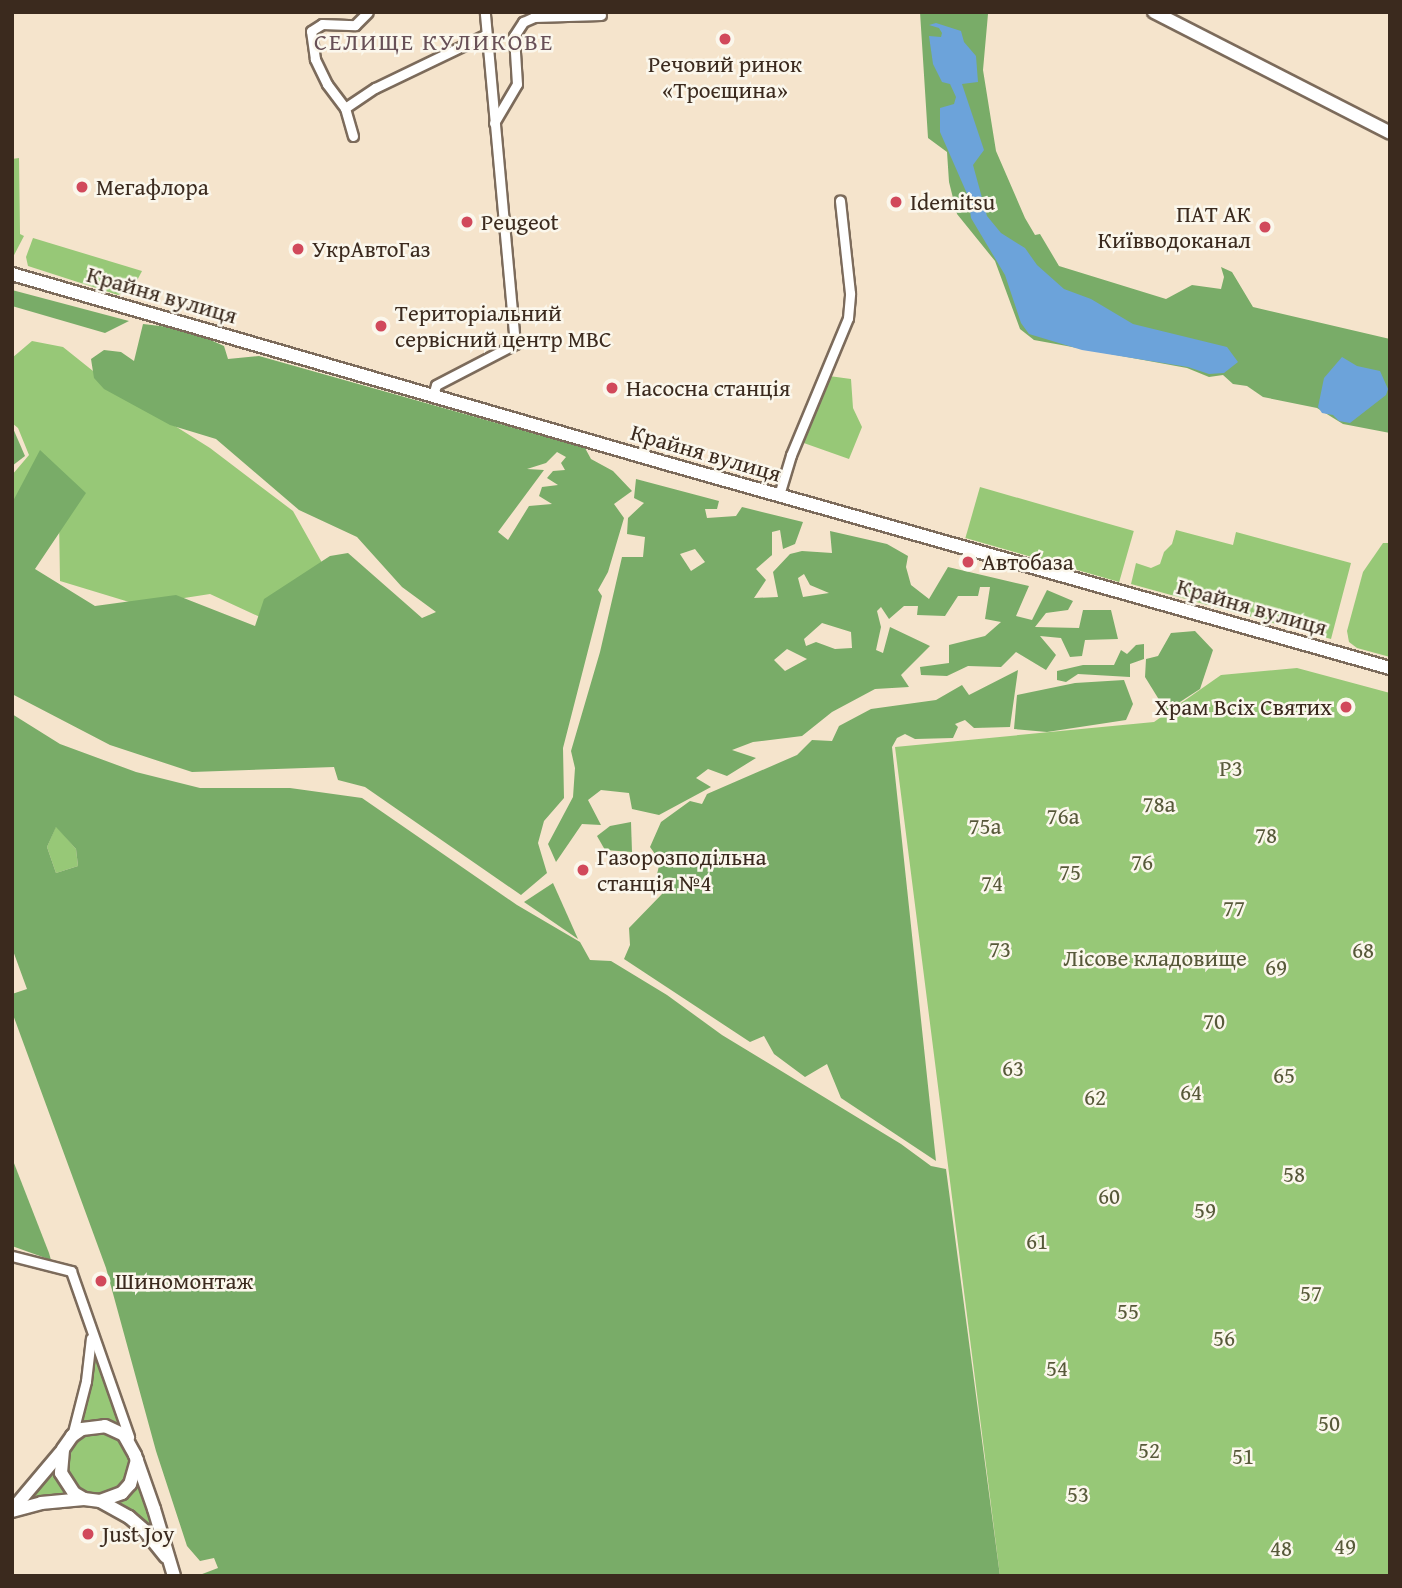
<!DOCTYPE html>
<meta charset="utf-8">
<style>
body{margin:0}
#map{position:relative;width:1402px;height:1588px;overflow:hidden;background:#f5e4cc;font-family:"Gentium Book Plus",serif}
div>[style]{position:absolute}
.green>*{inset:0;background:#97c877;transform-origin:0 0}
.round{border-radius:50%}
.forest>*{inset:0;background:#79ac68}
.water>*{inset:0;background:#6ca3da}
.roads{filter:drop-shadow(2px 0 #7c6b5b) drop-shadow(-2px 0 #7c6b5b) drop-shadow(0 2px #7c6b5b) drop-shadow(0 -2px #7c6b5b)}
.street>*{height:9px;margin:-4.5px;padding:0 4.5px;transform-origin:4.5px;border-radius:4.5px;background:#fff}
.secondary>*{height:12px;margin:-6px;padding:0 6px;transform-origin:6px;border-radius:6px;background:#fff}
.dots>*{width:19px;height:19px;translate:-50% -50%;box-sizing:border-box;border:4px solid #fbf7ec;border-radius:50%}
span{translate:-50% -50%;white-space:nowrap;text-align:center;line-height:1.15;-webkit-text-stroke:5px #fbf7ec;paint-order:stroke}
.poi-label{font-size:23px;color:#3b2a1e}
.left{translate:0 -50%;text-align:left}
.right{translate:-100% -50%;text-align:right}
.street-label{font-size:23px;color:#3b2a1e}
.park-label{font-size:23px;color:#575939}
.neighbourhood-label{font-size:24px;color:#685057;letter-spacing:2px}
.frame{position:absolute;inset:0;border:14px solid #3b2a1e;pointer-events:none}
</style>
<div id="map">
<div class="green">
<div style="clip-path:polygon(19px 158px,20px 234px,24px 236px,12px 259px,12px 159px)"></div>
<div style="clip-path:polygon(33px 238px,142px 271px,133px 288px,118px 295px,28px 266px,26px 257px)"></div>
<div style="clip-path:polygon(32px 341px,63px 347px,113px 387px,210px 448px,293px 511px,330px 577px,260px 617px,210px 594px,139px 605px,60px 581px,59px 519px,12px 506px,12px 475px,29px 455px,18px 428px,12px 423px,12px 358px)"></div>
<div style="clip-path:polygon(829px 376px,851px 379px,853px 408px,862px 427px,849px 459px,801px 442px)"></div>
<div style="left:980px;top:487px;width:160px;height:53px;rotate:16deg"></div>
<div style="clip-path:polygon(1176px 530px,1233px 545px,1236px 532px,1351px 563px,1331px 639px,1131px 584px,1136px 563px,1151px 568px,1160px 564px,1164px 552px,1172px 544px)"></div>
<div style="clip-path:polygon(1383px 543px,1390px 543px,1390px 657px,1357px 648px,1349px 642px,1347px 631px,1363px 572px)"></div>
<div style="clip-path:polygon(1297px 668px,1390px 693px,1390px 1576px,1000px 1576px,895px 747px,1154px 722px,1221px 675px)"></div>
<div style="clip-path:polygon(56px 826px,76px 849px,78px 866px,56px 873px,47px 847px)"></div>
<div style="clip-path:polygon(93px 1345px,120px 1424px,99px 1420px,81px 1424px,91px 1390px)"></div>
<div class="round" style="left:67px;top:1433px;width:62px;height:62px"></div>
<div style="clip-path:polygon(53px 1468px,58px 1483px,67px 1494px,22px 1504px)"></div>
<div style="clip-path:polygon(140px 1482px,159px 1539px,117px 1505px,130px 1496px)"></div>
</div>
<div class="forest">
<div style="clip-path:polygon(920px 12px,988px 14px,983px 70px,996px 151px,1025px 218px,1035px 235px,1040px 234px,1059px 266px,1166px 299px,1192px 285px,1221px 289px,1224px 277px,1221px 267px,1232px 272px,1253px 307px,1390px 339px,1390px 433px,1343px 424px,1317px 408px,1263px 397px,1247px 386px,1233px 384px,1223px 375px,1209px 377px,1187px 368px,1034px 340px,1020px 329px,995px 261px,957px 214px,949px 182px,947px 152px,928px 138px)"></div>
<div style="clip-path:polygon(12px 290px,129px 321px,105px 333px,12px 306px)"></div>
<div style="clip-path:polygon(evenodd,143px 324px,186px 329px,224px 346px,228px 359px,259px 356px,585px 448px,591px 459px,613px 471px,632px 491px,614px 504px,624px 518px,608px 572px,598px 590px,602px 596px,563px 748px,564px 798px,544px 821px,538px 843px,547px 873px,521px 895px,365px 787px,338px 780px,334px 767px,192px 772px,110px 745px,12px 694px,12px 503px,40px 450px,86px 493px,35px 569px,95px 606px,176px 595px,255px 626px,264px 599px,330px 556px,348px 553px,422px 618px,436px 612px,402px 587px,357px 537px,299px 510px,216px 439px,170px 425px,104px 389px,94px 378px,91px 359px,104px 350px,121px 352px,134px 361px,143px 324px,557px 452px,566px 457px,561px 463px,565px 470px,553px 471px,547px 478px,558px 485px,542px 487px,539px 496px,552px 504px,529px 506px,508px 540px,498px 532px,544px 470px,527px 469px,546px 463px,557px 452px)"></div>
<div style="clip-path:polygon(12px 426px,25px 456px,12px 466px)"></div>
<div style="clip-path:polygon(evenodd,636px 479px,719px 501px,717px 509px,705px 509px,707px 518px,736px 516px,742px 507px,803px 522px,795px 544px,783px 549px,780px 530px,772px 532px,772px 555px,756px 569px,766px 580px,754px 598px,778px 597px,773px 572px,790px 554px,802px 551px,832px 553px,830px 531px,887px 544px,908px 556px,906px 567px,911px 585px,929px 599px,948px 567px,1029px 586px,1016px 616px,1032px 620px,1047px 590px,1073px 601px,1068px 610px,1046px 613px,1035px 627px,1079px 628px,1083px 610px,1111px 610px,1118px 639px,1085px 640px,1082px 656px,1070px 657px,1061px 638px,1040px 636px,1056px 655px,1046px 670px,1016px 652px,1001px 667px,968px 666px,947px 676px,921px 675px,920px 667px,949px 663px,949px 645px,985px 636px,1001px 622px,985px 619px,990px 587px,980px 587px,978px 596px,958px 596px,945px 616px,917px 615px,918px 606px,904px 606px,889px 619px,881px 607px,877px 611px,881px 627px,876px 650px,883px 653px,890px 627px,930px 646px,901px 675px,909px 687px,875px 689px,832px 712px,802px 736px,753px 742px,732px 750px,756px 758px,727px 776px,708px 769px,696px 778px,711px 787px,659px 815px,632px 809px,629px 793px,601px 790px,588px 800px,601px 825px,582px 824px,556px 862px,548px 844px,573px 797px,575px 768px,571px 751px,600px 652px,622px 557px,643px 557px,645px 537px,627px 534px,628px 518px,644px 503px,634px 498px,636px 479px,695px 549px,705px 562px,691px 571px,680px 554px,695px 549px,636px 479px,804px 574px,810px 585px,829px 593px,803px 597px,798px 578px,804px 574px,636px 479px,822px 623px,851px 632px,852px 648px,835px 649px,816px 642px,806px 646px,804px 639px,822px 623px,636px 479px,787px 649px,807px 659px,785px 671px,774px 660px,787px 649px)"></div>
<div style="clip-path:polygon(1195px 631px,1213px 650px,1200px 689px,1166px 711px,1145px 677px,1146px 659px,1158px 656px,1171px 633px)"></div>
<div style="clip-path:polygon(1144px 644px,1144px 659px,1130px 664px,1130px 677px,1078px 674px,1066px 682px,1057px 680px,1057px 671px,1083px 665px,1114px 665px,1121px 650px,1127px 654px,1136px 645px)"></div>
<div style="clip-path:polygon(1018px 670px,1010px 727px,974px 728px,965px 720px,955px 724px,958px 727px,953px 738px,915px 739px,905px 734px,897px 738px,892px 747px,936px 1161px,841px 1098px,827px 1064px,805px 1077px,774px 1054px,764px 1036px,750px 1042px,624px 959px,630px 945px,629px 928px,662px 894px,656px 879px,660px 861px,650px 847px,661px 822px,690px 801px,702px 804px,707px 794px,797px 755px,812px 740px,832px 741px,839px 726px,871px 709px,936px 700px,962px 685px,969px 695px)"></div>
<div style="clip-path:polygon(1124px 680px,1133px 704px,1126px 720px,1047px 732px,1014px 729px,1017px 695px,1075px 683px)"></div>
<div style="clip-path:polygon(evenodd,12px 714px,60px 744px,136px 772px,200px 788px,290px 788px,362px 798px,517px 905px,580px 942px,590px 960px,611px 961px,667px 995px,722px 1035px,901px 1144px,931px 1166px,946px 1169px,1000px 1576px,197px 1576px,218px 1568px,214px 1558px,200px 1561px,187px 1546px,156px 1451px,106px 1268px,12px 1012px,12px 994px,27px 989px,12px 948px,12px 714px,56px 827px,76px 849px,78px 866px,56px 873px,47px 847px,56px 827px)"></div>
<div style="clip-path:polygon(631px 822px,632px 852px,605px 850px,597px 836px,610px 826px)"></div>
<div style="clip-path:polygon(553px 883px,578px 939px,524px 902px)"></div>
<div style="clip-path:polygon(12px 1158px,49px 1253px,51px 1260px,12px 1246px)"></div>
</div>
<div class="water">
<div style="clip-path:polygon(936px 23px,961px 31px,964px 42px,976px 56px,978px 82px,962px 84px,984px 150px,973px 165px,987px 216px,1001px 233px,1025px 248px,1037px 265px,1064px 289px,1091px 299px,1133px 324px,1227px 347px,1238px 362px,1224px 373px,1209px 374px,1188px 367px,1082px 350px,1029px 334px,1021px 323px,1005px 275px,971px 218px,968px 196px,940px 132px,940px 108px,954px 104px,956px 97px,950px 84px,942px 82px,933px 64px,929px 36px,941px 37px,942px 33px,939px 28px,929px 25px)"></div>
<div style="clip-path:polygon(1342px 357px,1357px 366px,1380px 371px,1388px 389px,1386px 395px,1350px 423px,1339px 421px,1333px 415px,1322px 413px,1318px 407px,1324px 378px)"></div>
</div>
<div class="roads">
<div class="street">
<div style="left:345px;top:108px;width:36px;rotate:-34deg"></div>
<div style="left:375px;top:88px;width:122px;rotate:-25.7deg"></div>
<div style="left:494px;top:123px;width:45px;rotate:-59.5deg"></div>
<div style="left:517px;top:84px;width:48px;rotate:-93.6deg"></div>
<div style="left:514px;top:36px;width:17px;rotate:-57deg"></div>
<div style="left:523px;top:22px;width:12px;rotate:-24deg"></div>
<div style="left:534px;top:17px;width:67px;rotate:-1.7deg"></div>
<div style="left:353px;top:136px;width:29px;rotate:-106deg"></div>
<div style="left:345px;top:108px;width:30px;rotate:-127deg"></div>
<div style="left:327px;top:84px;width:28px;rotate:-116deg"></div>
<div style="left:315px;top:59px;width:28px;rotate:-98deg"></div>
<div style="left:311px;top:31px;width:13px;rotate:-32deg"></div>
<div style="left:322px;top:24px;width:33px;rotate:2deg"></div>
<div style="left:355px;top:25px;width:18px;rotate:-45deg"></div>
<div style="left:433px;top:395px;width:10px;rotate:-73deg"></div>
<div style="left:436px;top:385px;width:89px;rotate:-27.4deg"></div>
<div style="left:515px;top:344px;width:333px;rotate:-95.2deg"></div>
<div style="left:779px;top:495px;width:42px;rotate:-73.3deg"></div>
<div style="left:791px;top:455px;width:148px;rotate:-67.4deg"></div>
<div style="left:848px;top:318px;width:25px;rotate:-85deg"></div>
<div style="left:850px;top:293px;width:93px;rotate:-96.2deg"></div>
<div style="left:12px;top:1256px;width:61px;rotate:14.3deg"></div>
<div style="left:71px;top:1271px;width:176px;rotate:70.7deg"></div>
<div style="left:72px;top:1436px;width:57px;rotate:-75.7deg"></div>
<div style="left:86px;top:1381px;width:43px;rotate:-83.4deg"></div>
</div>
<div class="secondary">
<div style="left:1154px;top:12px;width:265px;rotate:27.1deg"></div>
<div style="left:12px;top:274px;width:680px;rotate:16.14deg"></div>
<div style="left:665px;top:463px;width:753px;rotate:15.79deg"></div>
<div style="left:137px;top:1460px;width:25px;rotate:106deg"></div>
<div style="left:130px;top:1484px;width:12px;rotate:132deg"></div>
<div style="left:122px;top:1493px;width:23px;rotate:160deg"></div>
<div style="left:100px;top:1501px;width:16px;rotate:-173deg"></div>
<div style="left:84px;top:1499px;width:12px;rotate:-149deg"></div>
<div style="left:74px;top:1493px;width:24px;rotate:-123deg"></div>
<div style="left:61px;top:1473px;width:24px;rotate:-85deg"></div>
<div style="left:63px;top:1449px;width:16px;rotate:-55deg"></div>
<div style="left:72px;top:1436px;width:12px;rotate:-35deg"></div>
<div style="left:82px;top:1429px;width:23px;rotate:-7deg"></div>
<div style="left:105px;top:1426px;width:21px;rotate:25deg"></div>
<div style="left:124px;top:1435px;width:23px;rotate:61deg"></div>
<div style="left:135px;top:1455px;width:57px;rotate:70.6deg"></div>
<div style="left:154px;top:1509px;width:70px;rotate:73.4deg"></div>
<div style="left:100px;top:1501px;width:33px;rotate:29deg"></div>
<div style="left:129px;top:1517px;width:21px;rotate:41deg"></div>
<div style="left:145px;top:1531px;width:33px;rotate:51deg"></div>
<div style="left:12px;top:1510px;width:76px;rotate:-49.8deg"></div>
<div style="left:12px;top:1511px;width:30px;rotate:-15deg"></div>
<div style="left:41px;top:1503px;width:43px;rotate:-5.3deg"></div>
</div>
</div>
<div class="dots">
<div style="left:725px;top:39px;background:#d1495b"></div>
<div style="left:82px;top:187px;background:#d1495b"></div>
<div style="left:896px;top:202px;background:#d1495b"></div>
<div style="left:467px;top:222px;background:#d1495b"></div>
<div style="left:1265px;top:227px;background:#d1495b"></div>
<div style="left:298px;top:249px;background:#d1495b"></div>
<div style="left:381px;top:326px;background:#d1495b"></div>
<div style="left:612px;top:388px;background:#d1495b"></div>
<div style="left:968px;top:562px;background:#d1495b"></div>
<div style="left:1346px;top:707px;background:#d1495b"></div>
<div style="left:583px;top:870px;background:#d1495b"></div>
<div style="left:101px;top:1281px;background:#d1495b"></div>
<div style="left:88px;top:1534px;background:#d1495b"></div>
</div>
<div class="poi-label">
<span style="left:725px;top:77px">Речовий ринок<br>«Троєщина»</span>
<span class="left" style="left:96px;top:187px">Мегафлора</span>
<span class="left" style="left:910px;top:202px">Idemitsu</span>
<span class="right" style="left:1251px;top:227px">ПАТ АК<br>Київводоканал</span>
<span class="left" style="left:481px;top:222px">Peugeot</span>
<span class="left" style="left:312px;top:249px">УкрАвтоГаз</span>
<span class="left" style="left:395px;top:326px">Територіальний<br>сервісний центр МВС</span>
<span class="left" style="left:626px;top:388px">Насосна станція</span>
<span class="left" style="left:982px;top:562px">Автобаза</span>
<span class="right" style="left:1332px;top:707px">Храм Всіх Святих</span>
<span class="left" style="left:597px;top:870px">Газорозподільна<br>станція №4</span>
<span class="left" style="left:115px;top:1281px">Шиномонтаж</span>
<span class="left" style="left:102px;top:1534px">Just Joy</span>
</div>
<div class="street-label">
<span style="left:162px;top:295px;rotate:16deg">Крайня вулиця</span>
<span style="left:706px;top:453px;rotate:16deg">Крайня вулиця</span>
<span style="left:1252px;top:607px;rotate:16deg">Крайня вулиця</span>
</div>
<div class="park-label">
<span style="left:1231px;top:768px">Р3</span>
<span style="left:1159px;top:804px">78а</span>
<span style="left:1063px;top:816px">76а</span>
<span style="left:985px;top:826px">75а</span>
<span style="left:1266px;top:835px">78</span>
<span style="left:1142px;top:862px">76</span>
<span style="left:1070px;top:872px">75</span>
<span style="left:992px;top:883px">74</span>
<span style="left:1234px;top:908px">77</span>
<span style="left:1000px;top:949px">73</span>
<span style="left:1363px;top:950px">68</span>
<span style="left:1155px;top:958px">Лісове кладовище</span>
<span style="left:1276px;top:967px">69</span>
<span style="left:1214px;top:1021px">70</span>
<span style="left:1013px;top:1068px">63</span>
<span style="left:1284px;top:1075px">65</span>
<span style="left:1191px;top:1092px">64</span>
<span style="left:1095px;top:1097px">62</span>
<span style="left:1294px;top:1174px">58</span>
<span style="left:1109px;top:1196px">60</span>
<span style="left:1205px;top:1210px">59</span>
<span style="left:1037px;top:1241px">61</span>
<span style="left:1311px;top:1293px">57</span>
<span style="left:1128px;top:1311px">55</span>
<span style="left:1224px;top:1338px">56</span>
<span style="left:1057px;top:1368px">54</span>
<span style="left:1329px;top:1423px">50</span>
<span style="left:1149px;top:1450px">52</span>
<span style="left:1243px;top:1456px">51</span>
<span style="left:1078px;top:1494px">53</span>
<span style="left:1345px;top:1546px">49</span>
<span style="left:1281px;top:1548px">48</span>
</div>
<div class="neighbourhood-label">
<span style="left:434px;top:42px">СЕЛИЩЕ КУЛИКОВЕ</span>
</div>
<div class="frame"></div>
</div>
